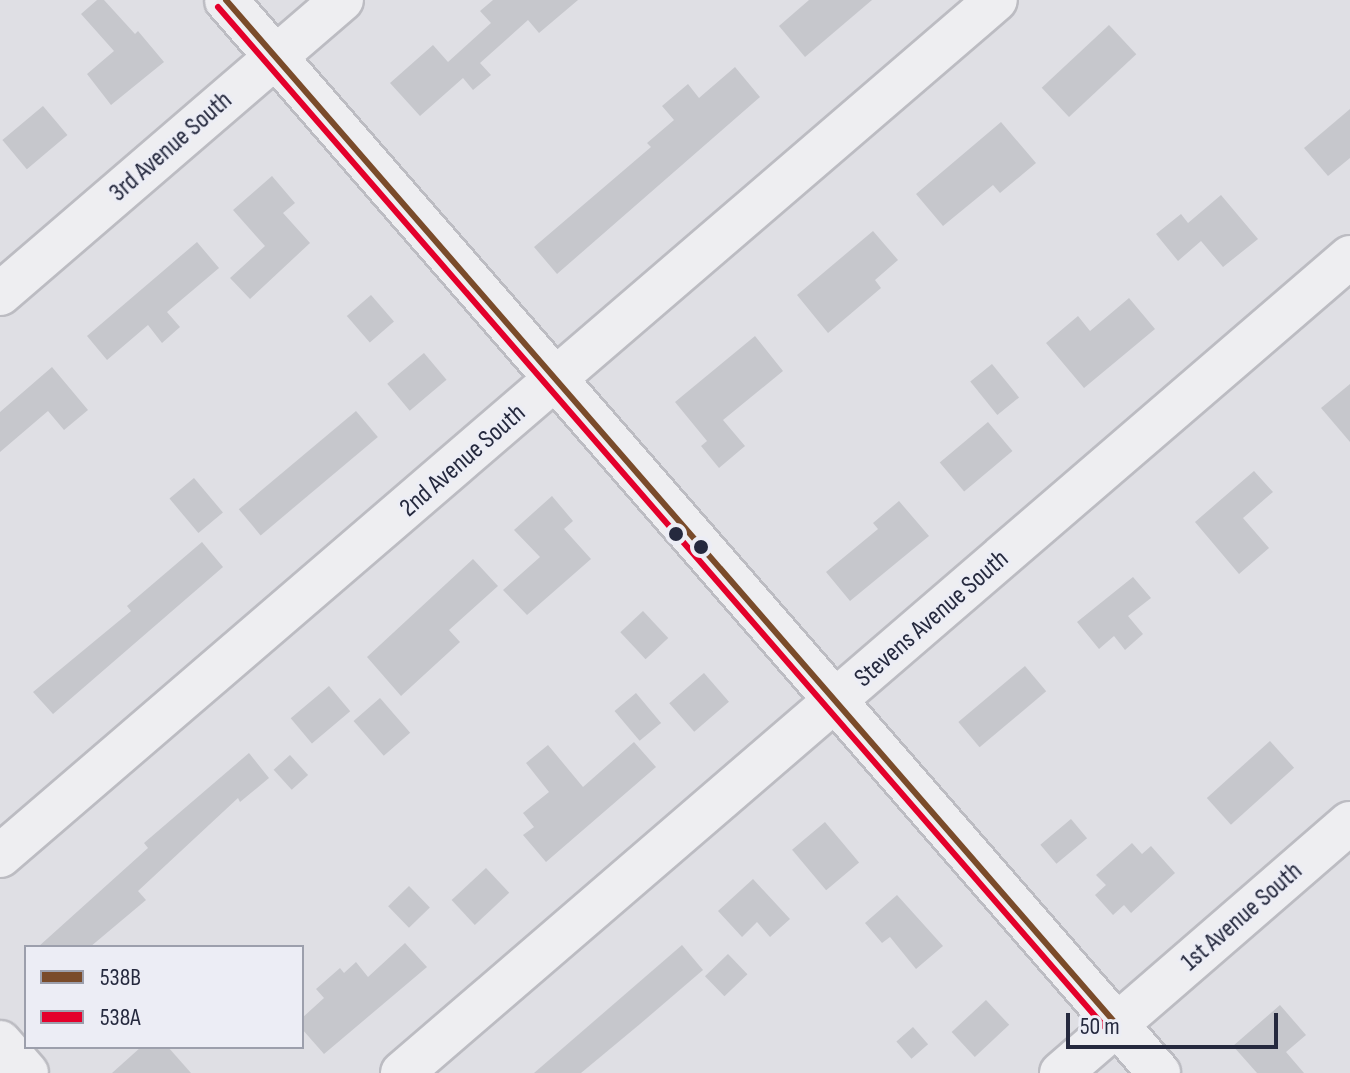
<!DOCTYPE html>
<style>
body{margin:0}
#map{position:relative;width:1350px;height:1073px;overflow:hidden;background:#dfdfe4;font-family:"Sofia Sans Condensed",sans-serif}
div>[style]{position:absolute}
.building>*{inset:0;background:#c6c7cc;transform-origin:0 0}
.roads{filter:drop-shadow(2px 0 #bcbcc2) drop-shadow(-2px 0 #bcbcc2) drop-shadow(0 2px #bcbcc2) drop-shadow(0 -2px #bcbcc2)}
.minor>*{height:42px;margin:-21px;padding:0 21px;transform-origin:21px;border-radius:21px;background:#eeeef1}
.bus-1>*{height:6px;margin:-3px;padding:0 3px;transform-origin:3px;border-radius:3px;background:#7a4b2a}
.bus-2>*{height:6px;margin:-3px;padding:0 3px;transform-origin:3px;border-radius:3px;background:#e4002b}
.dots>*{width:22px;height:22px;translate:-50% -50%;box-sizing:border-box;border:4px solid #ecedf5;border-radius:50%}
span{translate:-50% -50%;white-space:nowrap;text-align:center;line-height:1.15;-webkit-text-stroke:6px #ecedf5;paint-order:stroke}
.street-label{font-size:26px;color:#25293e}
.legend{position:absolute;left:24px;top:945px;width:280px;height:104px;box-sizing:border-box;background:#ecedf5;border:2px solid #9c9fac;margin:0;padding:10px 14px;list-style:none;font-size:24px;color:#25293e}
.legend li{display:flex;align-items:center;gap:16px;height:40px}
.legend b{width:40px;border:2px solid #9c9fac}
.scale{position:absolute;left:1066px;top:1013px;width:212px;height:36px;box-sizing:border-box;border:4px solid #25293e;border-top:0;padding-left:10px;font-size:24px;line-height:28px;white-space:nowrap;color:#25293e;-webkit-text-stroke:6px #ecedf5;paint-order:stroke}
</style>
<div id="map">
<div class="building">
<div style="clip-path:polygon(97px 0,104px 0,135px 34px,138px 31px,164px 62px,111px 105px,87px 74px,114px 51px,81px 14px)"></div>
<div style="clip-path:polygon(493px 0,578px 0,539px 33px,528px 20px,480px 63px,491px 75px,473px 90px,463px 78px,420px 116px,390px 83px,433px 45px,448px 62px,491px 23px,480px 11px)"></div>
<div style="clip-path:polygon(809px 0,872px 0,805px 57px,779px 26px)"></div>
<div style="left:1109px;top:25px;width:40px;height:92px;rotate:47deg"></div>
<div style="clip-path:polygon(735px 67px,760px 97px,557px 274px,534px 247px,651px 147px,647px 143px,674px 120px,662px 106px,688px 84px,699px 98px)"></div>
<div style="left:43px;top:106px;width:38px;height:53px;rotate:50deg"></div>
<div style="clip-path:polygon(1350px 109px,1350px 158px,1328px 176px,1304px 148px)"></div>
<div style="clip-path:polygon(1001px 122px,1036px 163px,1000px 193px,993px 185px,943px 226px,916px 194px)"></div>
<div style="clip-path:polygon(272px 176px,295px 203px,283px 213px,310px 243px,250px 299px,230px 278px,265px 246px,233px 210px)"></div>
<div style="clip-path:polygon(1221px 195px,1258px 239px,1223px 267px,1201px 241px,1178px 261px,1156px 234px,1181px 214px,1188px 223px)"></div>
<div style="clip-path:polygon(873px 231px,898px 260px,875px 280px,881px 288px,828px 333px,797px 295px)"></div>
<div style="clip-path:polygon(197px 242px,219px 268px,167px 312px,180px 327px,162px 343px,148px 325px,107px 360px,87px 336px)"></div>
<div style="left:371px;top:295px;width:35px;height:32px;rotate:49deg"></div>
<div style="clip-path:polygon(1129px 298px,1155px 329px,1084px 388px,1046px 343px,1078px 316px,1090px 331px)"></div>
<div style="clip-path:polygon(755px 336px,783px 371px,723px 420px,745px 446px,719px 468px,701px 446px,707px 441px,675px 402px)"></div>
<div style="left:424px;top:353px;width:35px;height:48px;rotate:50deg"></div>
<div style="left:992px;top:364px;width:43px;height:28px;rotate:51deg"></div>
<div style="clip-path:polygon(52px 367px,88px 410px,64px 430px,48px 411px,0 452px,0 412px)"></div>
<div style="clip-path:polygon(1350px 384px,1350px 442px,1321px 408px)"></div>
<div style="left:356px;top:411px;width:34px;height:153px;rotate:50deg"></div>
<div style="left:988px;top:422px;width:38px;height:63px;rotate:50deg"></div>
<div style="clip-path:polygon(1254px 471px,1273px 492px,1243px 518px,1269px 548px,1239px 574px,1195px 522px)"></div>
<div style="left:194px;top:478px;width:45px;height:32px;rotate:50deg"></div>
<div style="clip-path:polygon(552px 496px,573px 521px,564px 529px,591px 559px,527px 615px,503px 590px,540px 557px,514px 530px)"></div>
<div style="clip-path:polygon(899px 501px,929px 536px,850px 601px,826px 572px,878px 529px,873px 523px)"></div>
<div style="clip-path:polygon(202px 542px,223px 567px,53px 714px,33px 692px,131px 611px,127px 606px)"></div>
<div style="clip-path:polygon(473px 559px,498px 586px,449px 630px,460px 642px,401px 696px,367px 657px)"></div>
<div style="clip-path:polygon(1133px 577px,1151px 598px,1128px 616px,1143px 634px,1125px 650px,1114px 636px,1099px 649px,1077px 622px)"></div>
<div style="left:643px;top:611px;width:37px;height:31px;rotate:47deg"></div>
<div style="left:1025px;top:666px;width:33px;height:87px;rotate:50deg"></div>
<div style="left:704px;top:673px;width:38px;height:46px;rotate:49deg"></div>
<div style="left:329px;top:686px;width:33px;height:50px;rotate:50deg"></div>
<div style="left:636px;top:693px;width:39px;height:28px;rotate:50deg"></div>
<div style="left:380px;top:698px;width:46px;height:35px;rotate:49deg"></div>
<div style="left:1270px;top:741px;width:36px;height:85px;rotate:48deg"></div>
<div style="clip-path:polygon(634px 742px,656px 767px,546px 862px,523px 835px,534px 827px,523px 813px,549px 792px,526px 763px,548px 745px,583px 787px)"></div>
<div style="clip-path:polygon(249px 753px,269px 778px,240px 802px,238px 798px,138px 891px,146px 900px,90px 947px,38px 947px,148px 848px,144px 843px)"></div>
<div style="left:290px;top:755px;width:27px;height:22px;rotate:48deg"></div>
<div style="left:1071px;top:819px;width:25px;height:40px;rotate:50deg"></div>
<div style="left:825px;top:822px;width:53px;height:43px;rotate:50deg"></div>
<div style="clip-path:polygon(1132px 843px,1142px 854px,1151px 846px,1175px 873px,1131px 913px,1124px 905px,1113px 915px,1095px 895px,1106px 885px,1096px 875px)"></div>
<div style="left:486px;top:868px;width:34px;height:47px;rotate:47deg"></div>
<div style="clip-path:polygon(753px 879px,790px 919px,770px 937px,757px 922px,742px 937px,718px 911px)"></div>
<div style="left:409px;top:886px;width:30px;height:29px;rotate:46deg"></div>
<div style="clip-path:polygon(897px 895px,943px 946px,916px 969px,890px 937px,882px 943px,865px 923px)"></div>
<div style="clip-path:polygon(405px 943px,427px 967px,324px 1054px,302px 1029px,302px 1018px,324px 998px,316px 989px,340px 968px,344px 973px,356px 962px,368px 977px)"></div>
<div style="clip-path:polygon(682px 945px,703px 970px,640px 1024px,581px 1073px,534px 1073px)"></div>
<div style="left:728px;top:954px;width:28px;height:32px;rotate:46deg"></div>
<div style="left:986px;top:1000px;width:34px;height:47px;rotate:47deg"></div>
<div style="clip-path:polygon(1280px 1005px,1306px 1035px,1286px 1052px,1304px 1073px,1257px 1073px,1233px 1046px)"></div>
<div style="left:913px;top:1027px;width:23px;height:22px;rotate:49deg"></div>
<div style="clip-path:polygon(141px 1047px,168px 1047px,191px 1073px,112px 1073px)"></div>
</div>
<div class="roads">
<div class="minor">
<div style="left:226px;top:0;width:1422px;rotate:48.99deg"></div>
<div style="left:0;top:294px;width:451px;rotate:-40.7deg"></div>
<div style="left:0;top:856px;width:1313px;rotate:-40.68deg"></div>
<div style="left:0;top:1042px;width:41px;rotate:48.9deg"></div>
<div style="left:402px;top:1073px;width:1251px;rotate:-40.72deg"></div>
<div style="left:1061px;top:1073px;width:382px;rotate:-40.9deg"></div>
</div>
</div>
<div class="bus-1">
<div style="left:226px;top:0;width:1358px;rotate:49deg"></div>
</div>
<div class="bus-2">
<div style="left:218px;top:7px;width:1358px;rotate:49deg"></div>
</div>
<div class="dots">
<div style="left:676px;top:534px;background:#25293e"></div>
<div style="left:701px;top:547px;background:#25293e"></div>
</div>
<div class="street-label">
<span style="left:171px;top:147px;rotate:-41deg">3rd Avenue South</span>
<span style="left:463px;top:461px;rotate:-41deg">2nd Avenue South</span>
<span style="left:932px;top:619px;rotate:-41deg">Stevens Avenue South</span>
<span style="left:1242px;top:917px;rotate:-41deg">1st Avenue South</span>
</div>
<ul class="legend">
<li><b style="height:10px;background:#7a4b2a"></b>538B</li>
<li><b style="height:10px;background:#e4002b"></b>538A</li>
</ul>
<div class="scale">50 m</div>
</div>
